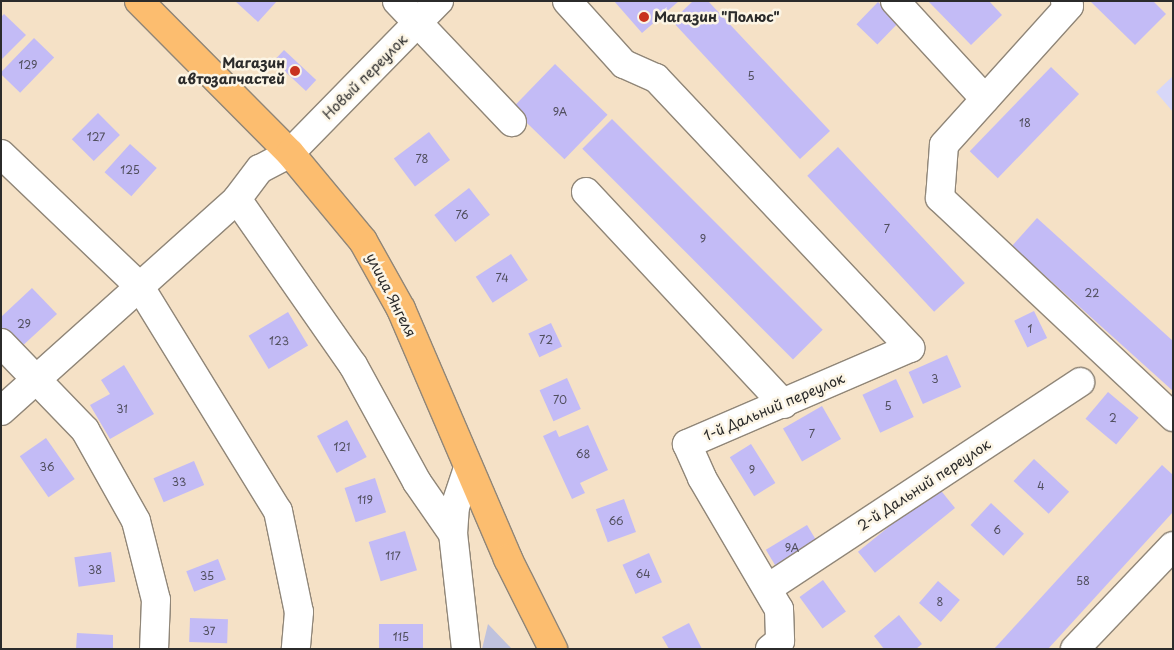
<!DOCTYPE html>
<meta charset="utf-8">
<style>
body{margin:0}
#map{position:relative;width:1174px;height:650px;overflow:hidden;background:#f5e1c6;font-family:"Playpen Sans",sans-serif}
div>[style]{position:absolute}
.built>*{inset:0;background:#d7d7f8}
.industrial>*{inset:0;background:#bfc2dd}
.building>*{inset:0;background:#c3bbf6;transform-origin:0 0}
.roads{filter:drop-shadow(1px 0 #908678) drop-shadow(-1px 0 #908678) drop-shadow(0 1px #908678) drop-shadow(0 -1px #908678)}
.minor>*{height:28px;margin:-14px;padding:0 14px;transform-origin:14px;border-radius:14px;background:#fff}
.major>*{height:28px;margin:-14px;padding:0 14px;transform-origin:14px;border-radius:14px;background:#fcbd6f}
.dots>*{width:14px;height:14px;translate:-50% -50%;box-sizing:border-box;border:2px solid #fcf5e5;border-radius:50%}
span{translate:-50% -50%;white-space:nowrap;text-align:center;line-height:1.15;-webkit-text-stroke:5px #fcf5e5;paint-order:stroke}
.number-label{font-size:11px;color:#514f5e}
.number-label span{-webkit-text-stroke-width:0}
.poi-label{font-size:14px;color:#2b2b2b;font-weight:700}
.left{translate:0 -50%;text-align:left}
.right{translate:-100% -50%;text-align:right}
.street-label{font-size:14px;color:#2b2b2b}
.frame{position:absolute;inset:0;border:2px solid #2b2b2b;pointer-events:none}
</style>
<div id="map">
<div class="built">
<div style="clip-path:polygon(1173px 76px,1173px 112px,1156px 92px)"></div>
</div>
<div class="industrial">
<div style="clip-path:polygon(488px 624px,512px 649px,482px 649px)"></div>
</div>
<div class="building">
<div style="clip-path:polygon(235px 1px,277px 1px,258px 22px)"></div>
<div style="clip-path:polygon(614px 1px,679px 1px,642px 33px)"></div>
<div style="clip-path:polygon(693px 1px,708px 1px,830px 131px,800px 159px,672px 21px)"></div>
<div style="clip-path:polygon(928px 1px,989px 1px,1002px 15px,971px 45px)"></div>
<div style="clip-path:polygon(1090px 1px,1153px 1px,1166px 14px,1135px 45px)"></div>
<div style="left:878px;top:2px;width:29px;height:31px;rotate:44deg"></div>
<div style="clip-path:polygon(4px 14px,26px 35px,1px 60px,1px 17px)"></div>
<div style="left:34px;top:38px;width:28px;height:49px;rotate:44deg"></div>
<div style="left:284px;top:50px;width:44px;height:15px;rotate:43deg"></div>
<div style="left:555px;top:64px;width:73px;height:62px;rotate:44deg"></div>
<div style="left:1051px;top:67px;width:39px;height:117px;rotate:44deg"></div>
<div style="left:98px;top:113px;width:31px;height:37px;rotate:45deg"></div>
<div style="left:612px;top:119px;width:298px;height:42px;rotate:45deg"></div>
<div style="left:429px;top:132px;width:35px;height:44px;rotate:53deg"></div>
<div style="left:130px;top:144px;width:36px;height:38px;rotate:42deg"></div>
<div style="left:838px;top:147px;width:186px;height:42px;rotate:47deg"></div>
<div style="left:469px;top:188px;width:34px;height:44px;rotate:52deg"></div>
<div style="clip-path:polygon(1037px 218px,1173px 341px,1173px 391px,1012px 246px)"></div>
<div style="left:511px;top:254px;width:31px;height:42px;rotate:57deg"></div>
<div style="clip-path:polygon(32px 288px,57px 314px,19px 349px,1px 331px,1px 317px)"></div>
<div style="left:1034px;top:311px;width:30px;height:22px;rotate:64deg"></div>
<div style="left:288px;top:312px;width:39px;height:46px;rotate:59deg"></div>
<div style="left:551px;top:323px;width:26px;height:25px;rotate:65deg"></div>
<div style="left:947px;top:355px;width:35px;height:42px;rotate:66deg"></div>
<div style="clip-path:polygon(124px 365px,154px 414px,110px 439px,90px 405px,110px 394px,101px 380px)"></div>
<div style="left:567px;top:378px;width:34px;height:30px;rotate:66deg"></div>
<div style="left:896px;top:379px;width:42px;height:37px;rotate:65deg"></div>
<div style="left:1108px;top:392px;width:40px;height:35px;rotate:40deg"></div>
<div style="left:822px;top:406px;width:38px;height:45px;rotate:60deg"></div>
<div style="left:347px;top:420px;width:42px;height:34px;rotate:62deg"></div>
<div style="clip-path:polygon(588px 425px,608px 470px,580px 483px,585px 493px,572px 499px,543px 436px,556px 430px,559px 437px)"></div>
<div style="left:46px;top:438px;width:50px;height:32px;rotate:55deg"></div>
<div style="left:751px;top:444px;width:46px;height:25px;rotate:58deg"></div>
<div style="left:1034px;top:459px;width:48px;height:30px;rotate:43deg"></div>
<div style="left:194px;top:461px;width:26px;height:44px;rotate:67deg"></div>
<div style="clip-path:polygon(1162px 465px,1173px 475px,1173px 512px,1048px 649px,994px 649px)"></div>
<div style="left:375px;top:478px;width:36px;height:32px;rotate:72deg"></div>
<div style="left:938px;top:487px;width:27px;height:103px;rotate:51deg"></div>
<div style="left:624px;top:499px;width:35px;height:30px;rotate:70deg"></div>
<div style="left:991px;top:503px;width:45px;height:30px;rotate:43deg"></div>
<div style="left:807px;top:525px;width:23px;height:48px;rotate:59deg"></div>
<div style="left:405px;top:531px;width:41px;height:38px;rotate:73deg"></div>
<div style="left:111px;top:552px;width:30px;height:37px;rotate:82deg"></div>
<div style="left:649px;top:553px;width:32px;height:29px;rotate:66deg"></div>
<div style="left:218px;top:559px;width:22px;height:34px;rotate:69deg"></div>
<div style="left:823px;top:580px;width:39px;height:29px;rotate:54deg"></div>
<div style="left:938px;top:581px;width:29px;height:29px;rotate:41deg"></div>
<div style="clip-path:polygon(899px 615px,922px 644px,916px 649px,884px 649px,874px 636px)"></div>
<div style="left:190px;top:618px;width:38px;height:24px;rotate:2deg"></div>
<div style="clip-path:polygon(689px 623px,702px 649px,669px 649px,662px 637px)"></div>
<div style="left:379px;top:624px;width:44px;height:25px"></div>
<div style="clip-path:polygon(77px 633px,113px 635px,113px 649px,76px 649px)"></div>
</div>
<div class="roads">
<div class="minor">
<div style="left:397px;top:1px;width:167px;rotate:46.5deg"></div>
<div style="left:567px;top:1px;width:85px;rotate:47.9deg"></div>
<div style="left:624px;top:64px;width:35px;rotate:24deg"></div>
<div style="left:656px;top:78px;width:371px;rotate:46.7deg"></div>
<div style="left:910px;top:348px;width:243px;rotate:156.7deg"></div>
<div style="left:687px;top:444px;width:37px;rotate:66deg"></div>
<div style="left:702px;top:478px;width:152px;rotate:59.6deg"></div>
<div style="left:779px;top:609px;width:32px;rotate:88deg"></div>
<div style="left:780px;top:641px;width:13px;rotate:141deg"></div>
<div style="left:895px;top:1px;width:133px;rotate:47.4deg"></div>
<div style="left:1065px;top:1px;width:6px;rotate:51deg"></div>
<div style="left:1069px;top:6px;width:187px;rotate:132deg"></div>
<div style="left:944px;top:145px;width:53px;rotate:94.3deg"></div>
<div style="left:940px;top:198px;width:320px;rotate:43.2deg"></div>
<div style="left:1px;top:154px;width:192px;rotate:43.7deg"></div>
<div style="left:140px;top:287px;width:263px;rotate:58.4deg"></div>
<div style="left:278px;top:511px;width:103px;rotate:78.3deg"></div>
<div style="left:299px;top:612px;width:37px;rotate:95deg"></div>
<div style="left:586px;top:192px;width:290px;rotate:47deg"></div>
<div style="left:237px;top:199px;width:203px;rotate:55.1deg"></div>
<div style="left:353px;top:365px;width:133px;rotate:61.3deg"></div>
<div style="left:417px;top:482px;width:63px;rotate:55.3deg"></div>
<div style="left:1px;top:343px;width:121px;rotate:46deg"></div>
<div style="left:85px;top:430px;width:104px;rotate:60.7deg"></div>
<div style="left:136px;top:521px;width:81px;rotate:75.8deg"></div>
<div style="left:156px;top:600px;width:49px;rotate:92.3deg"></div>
<div style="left:1px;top:411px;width:317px;rotate:-41.9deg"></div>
<div style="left:237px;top:199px;width:38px;rotate:-53deg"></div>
<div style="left:260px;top:169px;width:34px;rotate:-28deg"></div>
<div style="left:290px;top:153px;width:213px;rotate:-45.6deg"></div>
<div style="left:768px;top:588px;width:374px;rotate:-33.4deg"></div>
<div style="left:466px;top:649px;width:116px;rotate:-96.4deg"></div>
<div style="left:453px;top:534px;width:27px;rotate:-86deg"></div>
<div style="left:455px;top:507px;width:41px;rotate:-71.6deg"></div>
<div style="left:1075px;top:649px;width:142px;rotate:-46.4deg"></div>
</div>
<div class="major">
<div style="left:139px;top:1px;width:214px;rotate:45.2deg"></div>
<div style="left:290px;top:153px;width:114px;rotate:50.3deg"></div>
<div style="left:363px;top:241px;width:78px;rotate:60.8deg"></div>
<div style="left:401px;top:309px;width:272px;rotate:66.8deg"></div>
<div style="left:508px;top:559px;width:101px;rotate:63.4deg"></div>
</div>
</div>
<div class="dots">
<div style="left:644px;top:17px;background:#c8321e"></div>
<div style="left:295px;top:71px;background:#c8321e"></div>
</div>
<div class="number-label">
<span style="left:28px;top:65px">129</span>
<span style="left:751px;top:76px">5</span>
<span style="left:560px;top:112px">9А</span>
<span style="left:1025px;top:123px">18</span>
<span style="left:96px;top:137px">127</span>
<span style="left:422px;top:159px">78</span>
<span style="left:130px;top:170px">125</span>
<span style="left:462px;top:215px">76</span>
<span style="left:887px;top:229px">7</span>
<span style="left:703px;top:239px">9</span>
<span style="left:502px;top:278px">74</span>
<span style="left:1092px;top:293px">22</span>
<span style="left:24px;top:324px">29</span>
<span style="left:1030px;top:329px">1</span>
<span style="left:546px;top:340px">72</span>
<span style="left:279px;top:341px">123</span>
<span style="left:935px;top:379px">3</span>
<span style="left:560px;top:400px">70</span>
<span style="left:888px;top:406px">5</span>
<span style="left:122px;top:409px">31</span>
<span style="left:1113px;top:418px">2</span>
<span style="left:812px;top:434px">7</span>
<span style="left:342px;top:447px">121</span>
<span style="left:583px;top:454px">68</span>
<span style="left:47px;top:467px">36</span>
<span style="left:752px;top:470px">9</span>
<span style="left:179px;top:482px">33</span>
<span style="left:1041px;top:486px">4</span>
<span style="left:365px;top:500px">119</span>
<span style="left:616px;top:521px">66</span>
<span style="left:997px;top:530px">6</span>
<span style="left:792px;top:548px">9А</span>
<span style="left:393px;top:556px">117</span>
<span style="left:95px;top:570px">38</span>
<span style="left:643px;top:574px">64</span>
<span style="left:207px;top:576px">35</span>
<span style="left:1083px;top:581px">58</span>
<span style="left:940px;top:602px">8</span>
<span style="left:209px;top:631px">37</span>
<span style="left:401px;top:637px">115</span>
</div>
<div class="poi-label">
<span class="left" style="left:654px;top:17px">Магазин "Полюс"</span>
<span class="right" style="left:285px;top:71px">Магазин<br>автозапчастей</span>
</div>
<div class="street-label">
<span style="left:365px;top:77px;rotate:-45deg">Новый переулок</span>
<span style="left:391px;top:295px;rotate:63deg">улица Янгеля</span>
<span style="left:774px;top:407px;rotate:-23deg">1-й Дальний переулок</span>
<span style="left:924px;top:485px;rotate:-33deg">2-й Дальний переулок</span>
</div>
<div class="frame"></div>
</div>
